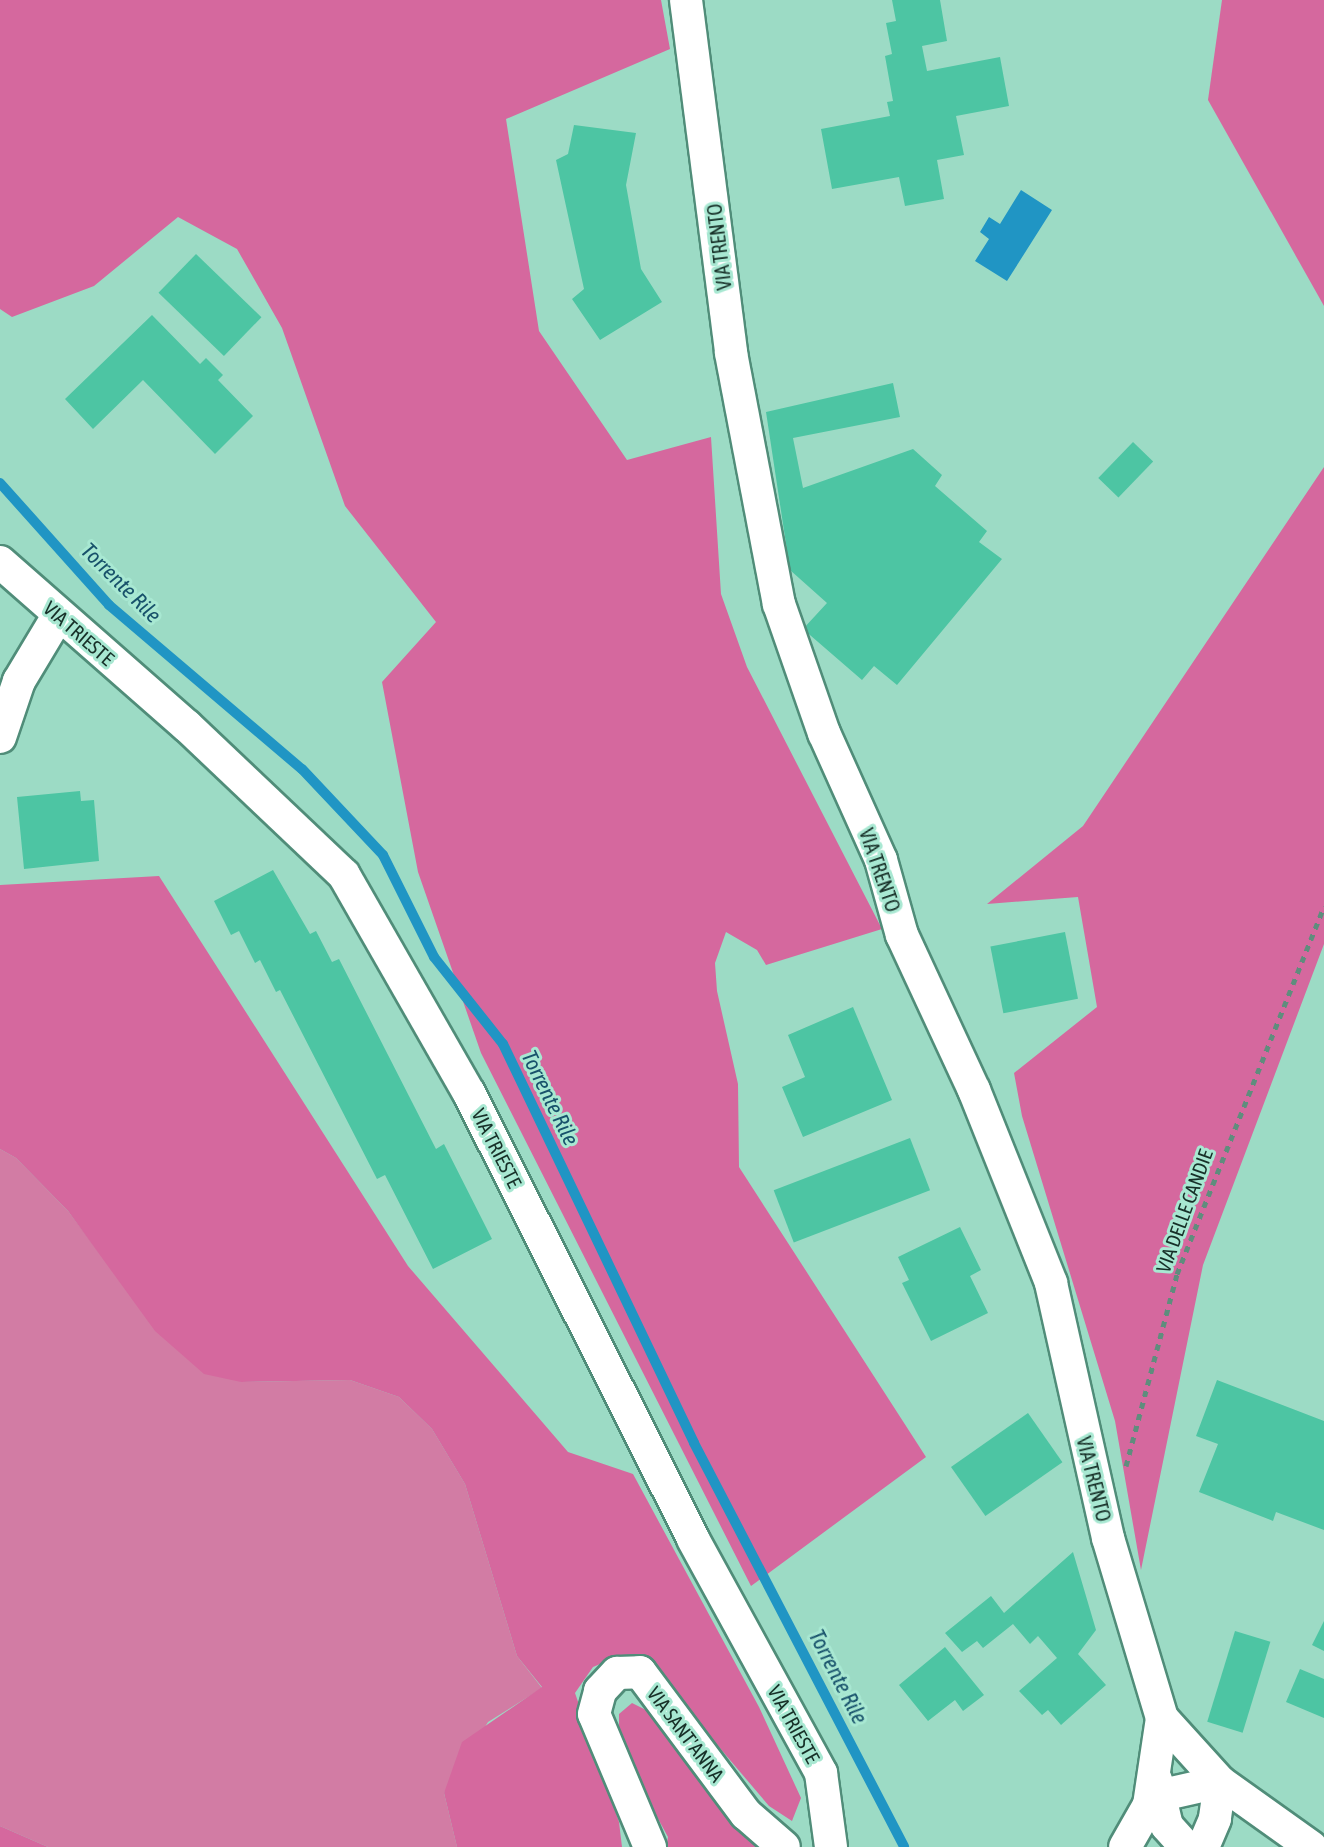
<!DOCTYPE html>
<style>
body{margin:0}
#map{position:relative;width:1324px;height:1847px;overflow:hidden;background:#9cdbc5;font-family:"Asap Condensed",sans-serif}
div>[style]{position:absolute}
.green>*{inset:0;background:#d27ca4}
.forest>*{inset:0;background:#d5689e}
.water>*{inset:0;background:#2095c4}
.stream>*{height:10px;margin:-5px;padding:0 5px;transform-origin:5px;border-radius:5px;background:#2095c4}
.building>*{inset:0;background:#4dc5a3;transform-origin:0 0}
.path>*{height:5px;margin-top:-2.5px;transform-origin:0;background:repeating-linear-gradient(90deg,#5f8d7d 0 6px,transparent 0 12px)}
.roads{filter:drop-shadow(2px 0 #508d79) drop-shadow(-2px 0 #508d79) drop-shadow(0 2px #508d79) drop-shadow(0 -2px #508d79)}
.minor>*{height:32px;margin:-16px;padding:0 16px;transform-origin:16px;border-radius:16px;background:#fff}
span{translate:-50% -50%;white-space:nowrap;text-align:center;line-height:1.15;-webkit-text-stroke:6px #a8e8d2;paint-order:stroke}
.street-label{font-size:20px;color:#173028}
.water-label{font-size:22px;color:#18526b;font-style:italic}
</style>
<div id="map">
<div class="green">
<div style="clip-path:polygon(0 1149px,16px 1158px,68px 1211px,112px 1270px,241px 1382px,350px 1380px,399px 1397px,432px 1429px,465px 1484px,517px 1656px,542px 1688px,488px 1722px,444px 1793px,457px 1847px,48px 1847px,0 1826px)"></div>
</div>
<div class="forest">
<div style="clip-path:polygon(0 0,661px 0,670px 49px,506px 119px,539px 331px,627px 460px,711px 437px,721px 594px,747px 667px,882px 929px,766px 965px,757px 950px,726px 932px,715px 963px,717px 991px,738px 1084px,739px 1167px,926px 1457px,751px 1586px,481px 1053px,418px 872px,382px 682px,436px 622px,345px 506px,282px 328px,237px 249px,178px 217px,94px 286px,12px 317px,0 309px)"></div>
<div style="clip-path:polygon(1222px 0,1324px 0,1324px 306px,1208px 100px)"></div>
<div style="clip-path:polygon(1324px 467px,1324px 944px,1203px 1265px,1141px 1570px,1115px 1421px,1022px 1116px,1014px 1073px,1097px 1007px,1078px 897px,987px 904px,1083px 826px)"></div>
<div style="clip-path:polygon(159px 876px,408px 1266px,568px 1452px,633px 1474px,759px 1707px,801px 1798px,792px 1821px,769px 1806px,646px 1661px,617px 1657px,593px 1667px,575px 1693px,619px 1822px,622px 1847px,457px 1847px,444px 1793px,462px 1742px,542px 1687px,517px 1656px,465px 1484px,432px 1429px,399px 1397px,350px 1380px,241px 1382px,204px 1374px,155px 1331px,68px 1211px,16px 1158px,0 1149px,0 885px)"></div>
<div style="clip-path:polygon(632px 1703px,648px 1711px,757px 1847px,666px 1847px,668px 1837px,619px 1747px,619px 1714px)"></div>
<div style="clip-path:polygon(0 1826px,48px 1847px,0 1847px)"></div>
</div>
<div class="water">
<div style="clip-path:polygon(1021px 190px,1052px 210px,1007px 281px,975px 261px,989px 239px,980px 232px,989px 217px,1000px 224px)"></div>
</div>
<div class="stream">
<div style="left:0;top:483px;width:164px;rotate:48.2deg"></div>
<div style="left:109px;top:605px;width:253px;rotate:40.4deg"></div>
<div style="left:302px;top:769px;width:118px;rotate:46.7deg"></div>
<div style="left:383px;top:855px;width:114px;rotate:63.4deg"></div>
<div style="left:434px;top:957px;width:111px;rotate:51.6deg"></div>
<div style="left:503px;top:1044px;width:442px;rotate:64.4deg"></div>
<div style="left:694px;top:1443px;width:455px;rotate:62.5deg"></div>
</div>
<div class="building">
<div style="clip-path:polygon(892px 0,940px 0,947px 41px,922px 46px,927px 71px,1000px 57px,1009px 106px,956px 116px,964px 155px,937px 160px,944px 199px,905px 206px,899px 177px,832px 189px,821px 129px,890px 116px,887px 102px,893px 101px,885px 56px,892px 54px,886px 23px,896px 21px)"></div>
<div style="clip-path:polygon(574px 125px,636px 133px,626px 185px,641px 269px,662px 302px,600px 340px,572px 299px,584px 289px,556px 160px,568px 154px)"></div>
<div style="left:196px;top:254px;width:91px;height:54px;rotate:44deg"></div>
<div style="clip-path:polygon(152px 315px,200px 364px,206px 358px,223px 375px,218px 380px,253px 416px,215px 454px,143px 380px,93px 429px,65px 399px)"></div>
<div style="clip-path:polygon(893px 383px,900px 417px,793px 438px,803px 488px,913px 449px,942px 475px,935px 486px,987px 531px,979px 542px,1002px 559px,897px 685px,874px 666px,862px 680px,803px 629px,827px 603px,790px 570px,766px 412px)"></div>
<div style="left:1133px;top:442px;width:28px;height:50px;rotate:44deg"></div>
<div style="clip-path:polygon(80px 791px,81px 801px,94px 800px,99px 861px,24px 869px,17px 797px)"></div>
<div style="clip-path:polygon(273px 870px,310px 934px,316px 931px,332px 962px,339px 959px,436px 1149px,444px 1144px,492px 1239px,433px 1269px,385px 1175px,377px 1179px,280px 990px,276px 992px,260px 960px,255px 963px,239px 931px,231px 935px,214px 901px)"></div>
<div style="left:1065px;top:932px;width:68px;height:76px;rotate:79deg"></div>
<div style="clip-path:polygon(853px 1007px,892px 1100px,803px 1137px,782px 1087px,805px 1077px,788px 1035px)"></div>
<div style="left:910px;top:1138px;width:56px;height:146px;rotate:69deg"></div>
<div style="clip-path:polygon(960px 1227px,981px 1270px,970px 1276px,988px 1313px,931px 1341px,902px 1283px,909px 1280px,898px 1257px)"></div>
<div style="clip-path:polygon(1217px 1380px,1324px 1421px,1324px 1530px,1276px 1512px,1273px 1521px,1199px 1492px,1218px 1444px,1196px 1436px)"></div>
<div style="left:1028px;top:1413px;width:60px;height:94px;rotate:55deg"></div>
<div style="clip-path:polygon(1073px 1552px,1096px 1630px,1078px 1654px,1106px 1685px,1061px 1725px,1048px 1710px,1042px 1715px,1019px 1691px,1057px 1658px,1038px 1636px,1030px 1644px,1013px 1624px,983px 1648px,977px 1641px,962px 1652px,945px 1633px,991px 1596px,1004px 1613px)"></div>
<div style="clip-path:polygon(1324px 1621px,1324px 1651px,1312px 1645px)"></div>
<div style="left:1235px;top:1631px;width:37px;height:95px;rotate:17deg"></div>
<div style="clip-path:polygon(945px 1647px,984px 1695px,963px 1711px,955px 1700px,928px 1721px,899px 1685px)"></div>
<div style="clip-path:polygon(1300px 1669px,1324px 1679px,1324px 1718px,1286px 1702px)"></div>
</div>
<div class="path">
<div style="left:1126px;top:1466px;width:199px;rotate:-75.1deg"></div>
<div style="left:1177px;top:1274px;width:396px;rotate:-68.2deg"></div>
</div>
<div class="roads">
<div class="minor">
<div style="left:686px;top:0;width:356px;rotate:82.7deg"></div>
<div style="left:731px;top:353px;width:256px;rotate:79.2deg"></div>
<div style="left:779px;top:604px;width:137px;rotate:70.8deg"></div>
<div style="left:824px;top:733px;width:139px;rotate:65.8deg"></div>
<div style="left:881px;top:860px;width:78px;rotate:74.4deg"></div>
<div style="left:902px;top:935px;width:171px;rotate:65.1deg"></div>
<div style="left:974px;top:1090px;width:208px;rotate:68.2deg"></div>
<div style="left:1051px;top:1283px;width:261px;rotate:77.4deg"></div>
<div style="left:1108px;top:1538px;width:188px;rotate:73.3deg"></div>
<div style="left:1162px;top:1718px;width:88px;rotate:98.5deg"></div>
<div style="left:1149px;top:1805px;width:48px;rotate:119.7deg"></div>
<div style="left:0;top:562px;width:249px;rotate:41.3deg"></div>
<div style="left:187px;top:726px;width:216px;rotate:43.5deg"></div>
<div style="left:344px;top:875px;width:251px;rotate:60.2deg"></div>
<div style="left:469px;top:1093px;width:499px;rotate:63.3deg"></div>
<div style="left:693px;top:1539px;width:267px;rotate:61.3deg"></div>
<div style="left:821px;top:1773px;width:75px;rotate:82.3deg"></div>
<div style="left:0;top:737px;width:59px;rotate:-71.3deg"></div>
<div style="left:19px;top:681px;width:76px;rotate:-59deg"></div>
<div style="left:1162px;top:1718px;width:86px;rotate:47.8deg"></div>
<div style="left:1220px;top:1782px;width:112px;rotate:35.5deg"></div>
<div style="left:1156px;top:1780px;width:47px;rotate:76.6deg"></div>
<div style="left:1167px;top:1826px;width:28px;rotate:48deg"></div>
<div style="left:1149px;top:1805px;width:25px;rotate:-29deg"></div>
<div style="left:1171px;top:1793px;width:50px;rotate:-12.7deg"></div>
<div style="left:1220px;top:1782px;width:37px;rotate:98deg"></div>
<div style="left:1215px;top:1819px;width:30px;rotate:113deg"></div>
<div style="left:650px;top:1847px;width:144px;rotate:-112.8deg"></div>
<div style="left:594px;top:1714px;width:24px;rotate:-75deg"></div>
<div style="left:600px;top:1691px;width:25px;rotate:-47deg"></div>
<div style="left:617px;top:1673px;width:23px;rotate:-2deg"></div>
<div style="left:640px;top:1672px;width:177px;rotate:53.3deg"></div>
<div style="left:746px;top:1814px;width:50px;rotate:41deg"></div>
</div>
</div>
<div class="street-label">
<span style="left:719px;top:247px;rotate:-97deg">VIA TRENTO</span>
<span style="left:79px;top:633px;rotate:41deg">VIA TRIESTE</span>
<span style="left:880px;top:870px;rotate:71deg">VIA TRENTO</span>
<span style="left:497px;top:1148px;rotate:63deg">VIA TRIESTE</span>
<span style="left:1184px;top:1211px;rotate:-70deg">VIA DELLE CANDIE</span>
<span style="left:1094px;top:1479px;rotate:76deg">VIA TRENTO</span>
<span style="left:794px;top:1724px;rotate:61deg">VIA TRIESTE</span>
<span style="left:686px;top:1734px;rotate:53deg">VIA SANT'ANNA</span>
</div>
<div class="water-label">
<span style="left:121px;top:583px;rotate:45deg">Torrente Rile</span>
<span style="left:550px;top:1098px;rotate:64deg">Torrente Rile</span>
<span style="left:838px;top:1677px;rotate:63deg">Torrente Rile</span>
</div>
</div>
